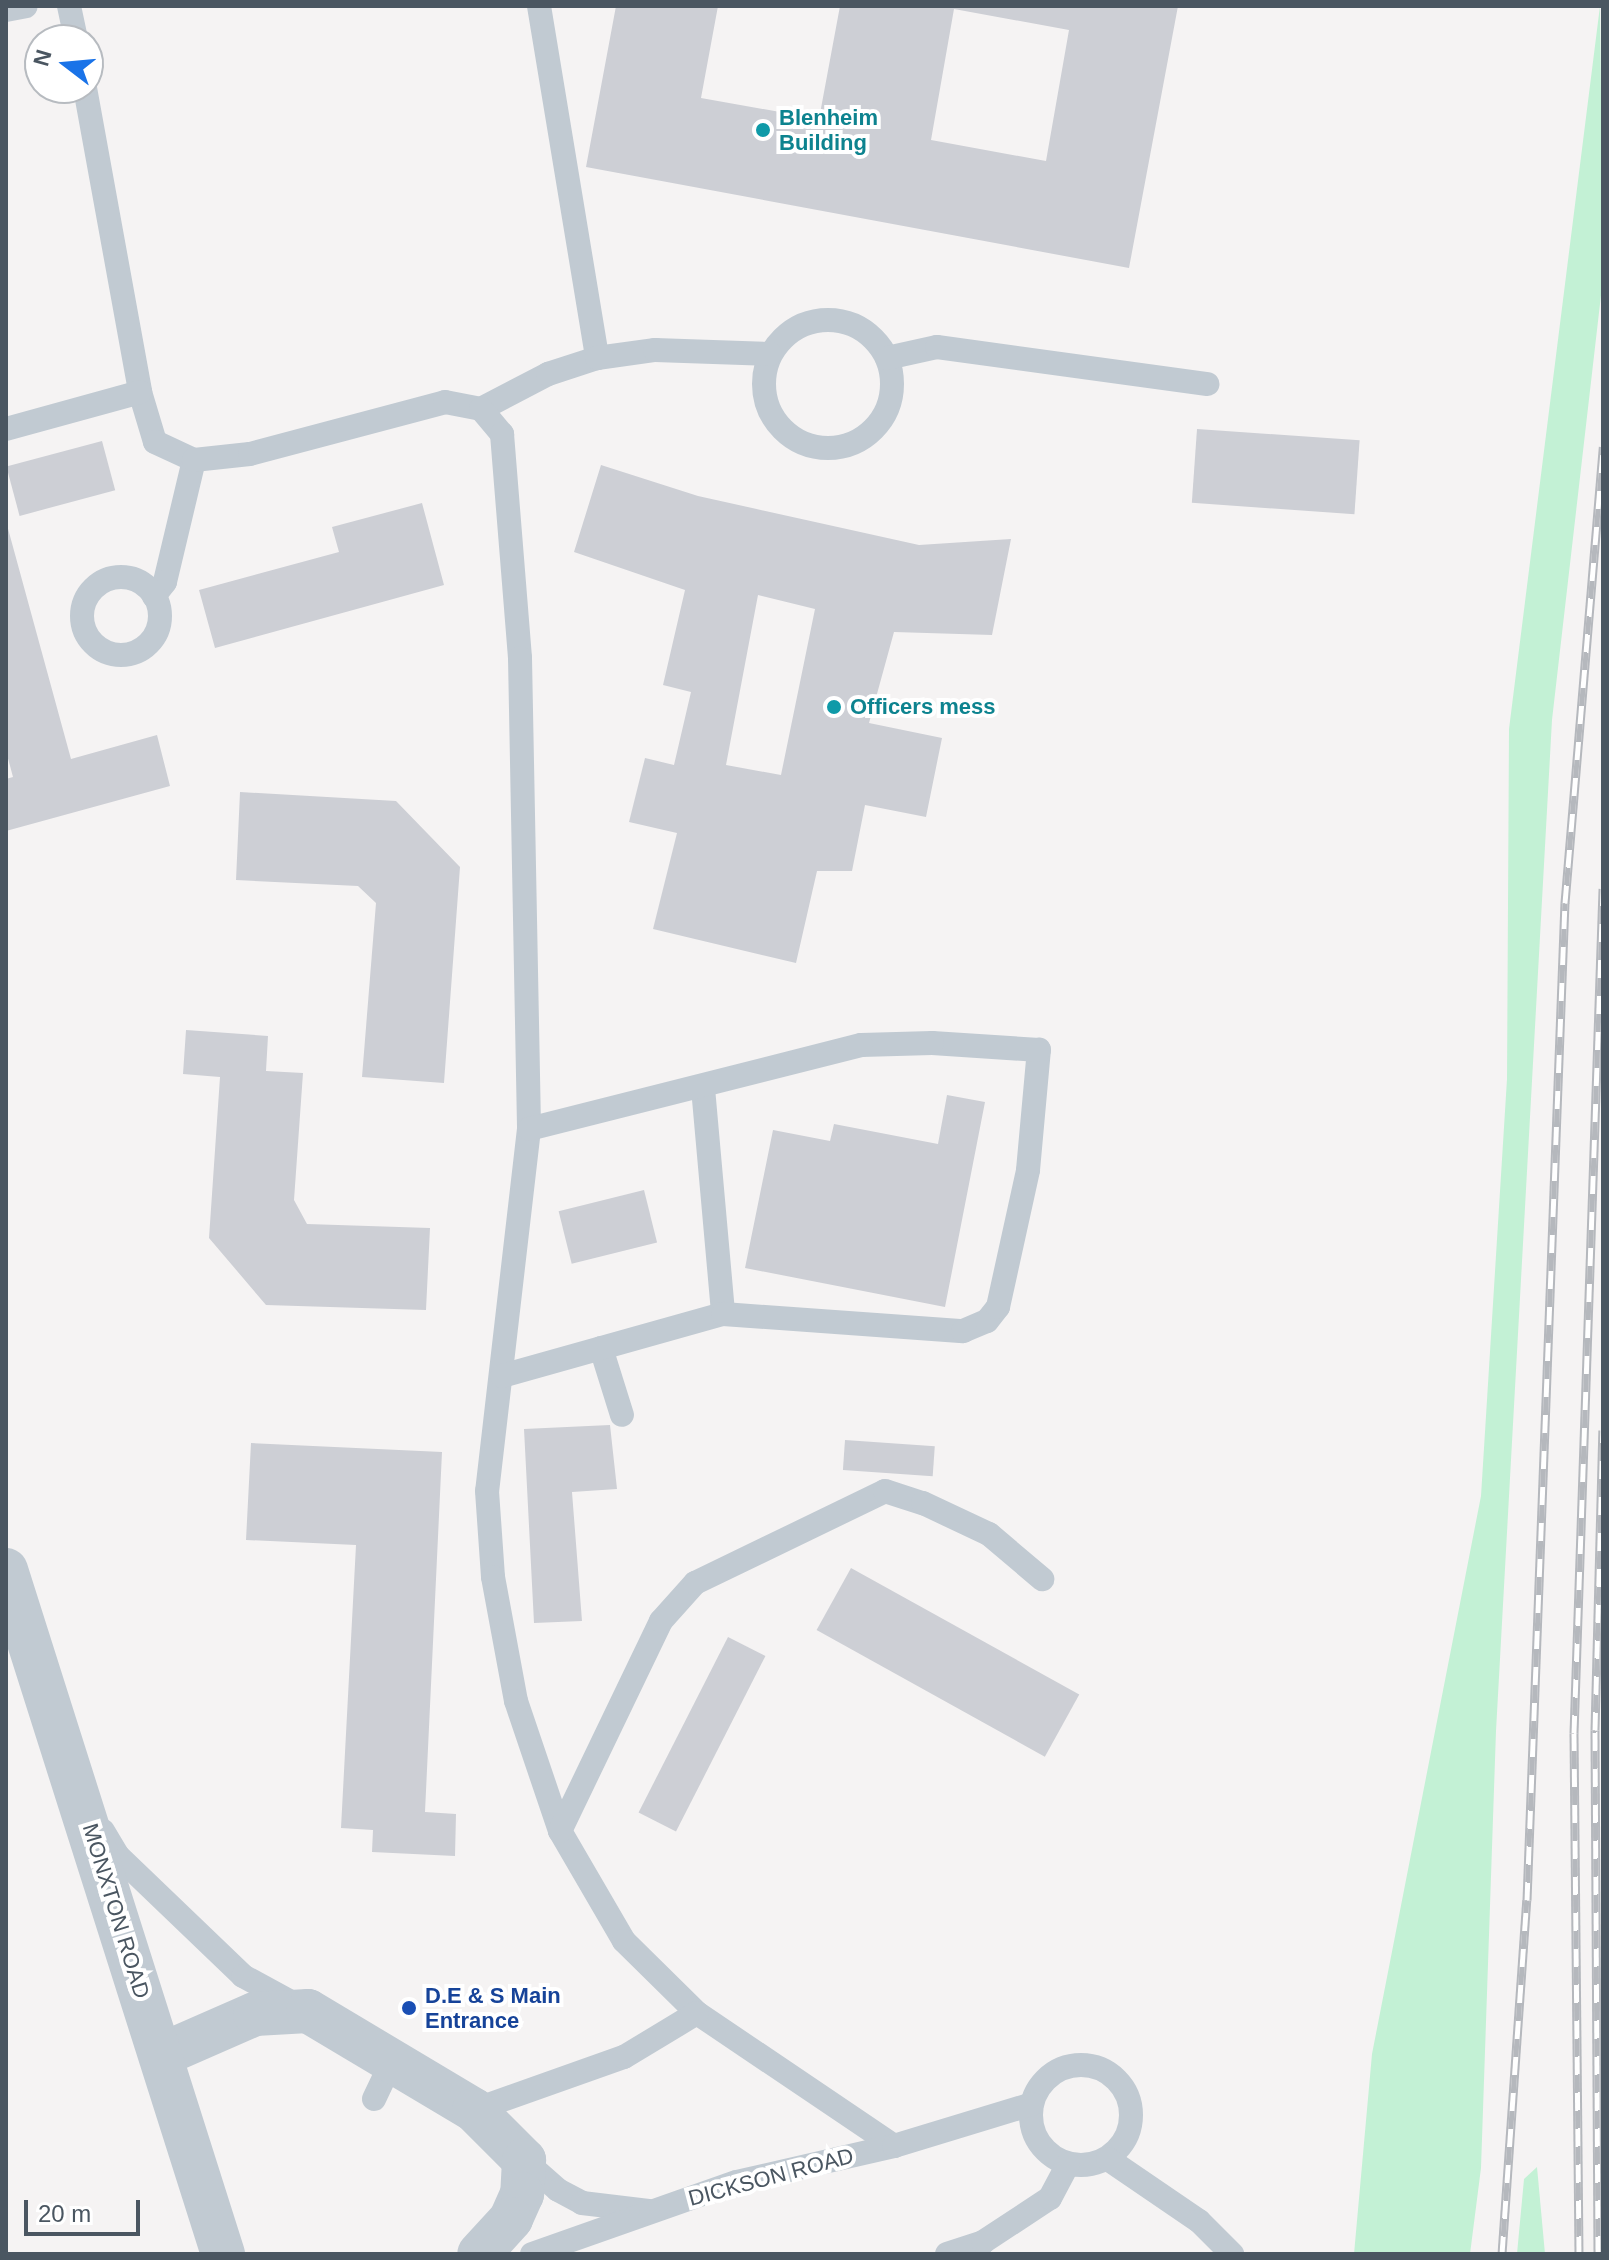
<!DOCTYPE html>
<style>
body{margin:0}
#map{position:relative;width:1609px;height:2260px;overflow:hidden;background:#f5f3f3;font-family:Arial,sans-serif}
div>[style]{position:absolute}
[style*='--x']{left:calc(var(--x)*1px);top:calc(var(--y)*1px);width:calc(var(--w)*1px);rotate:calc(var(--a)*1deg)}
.green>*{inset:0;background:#c3f1d5}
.building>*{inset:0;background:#cdcfd5;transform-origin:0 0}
.service>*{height:24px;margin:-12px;padding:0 12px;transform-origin:12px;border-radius:12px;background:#c1cad2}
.service>.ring{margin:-12px;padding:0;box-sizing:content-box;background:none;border:24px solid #c1cad2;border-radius:50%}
.minor>*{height:44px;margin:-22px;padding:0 22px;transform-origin:22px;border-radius:22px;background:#c1cad2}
.tertiary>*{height:44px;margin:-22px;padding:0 22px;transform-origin:22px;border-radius:22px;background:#c1cad2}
.rail>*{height:9px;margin-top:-4.5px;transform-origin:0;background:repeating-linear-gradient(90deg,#fff 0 18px,#b5b8bd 0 36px);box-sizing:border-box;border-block:2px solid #b5b8bd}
.dots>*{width:22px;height:22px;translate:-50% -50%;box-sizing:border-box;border:4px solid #fff;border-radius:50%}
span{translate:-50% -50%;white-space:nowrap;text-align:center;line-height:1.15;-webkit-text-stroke:8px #fff;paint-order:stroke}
.culture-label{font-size:22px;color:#0d838f;font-weight:700}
.left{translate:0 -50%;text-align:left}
.street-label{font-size:22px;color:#4a5661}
.transit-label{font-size:22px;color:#164399;font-weight:700}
.frame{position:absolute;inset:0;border:8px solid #4a5661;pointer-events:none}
.north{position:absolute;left:24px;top:24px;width:80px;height:80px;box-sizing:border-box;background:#fff;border:2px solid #b7bbc0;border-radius:50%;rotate:286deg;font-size:22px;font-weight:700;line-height:32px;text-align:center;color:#4a5661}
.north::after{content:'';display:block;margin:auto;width:28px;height:36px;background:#1a73e8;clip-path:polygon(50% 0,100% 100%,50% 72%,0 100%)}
.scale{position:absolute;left:24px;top:2200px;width:116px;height:36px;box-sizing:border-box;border:4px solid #4a5661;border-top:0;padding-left:10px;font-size:24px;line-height:28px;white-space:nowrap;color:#4a5661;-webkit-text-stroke:6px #fff;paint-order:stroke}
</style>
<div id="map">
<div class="green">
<i style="clip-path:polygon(1600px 6px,1603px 278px,1552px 720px,1496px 1731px,1481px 2168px,1470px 2254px,1354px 2254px,1372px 2054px,1481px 1496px,1507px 1079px,1509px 729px)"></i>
<i style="clip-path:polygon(1537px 2167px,1545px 2254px,1517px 2254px,1524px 2179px)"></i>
</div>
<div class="building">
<i style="clip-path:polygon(evenodd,616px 6px,718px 6px,701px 98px,819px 119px,840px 6px,1178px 6px,1129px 268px,586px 167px,616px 6px,954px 9px,1069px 30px,1046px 161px,931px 140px,954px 9px)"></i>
<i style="left:1197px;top:429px;width:163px;height:74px;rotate:4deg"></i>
<i style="left:102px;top:441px;width:51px;height:99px;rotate:75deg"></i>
<i style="clip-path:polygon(evenodd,601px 465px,698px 496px,919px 545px,1011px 539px,992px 635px,894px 632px,869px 723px,942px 738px,926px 817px,865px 805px,852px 871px,817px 871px,796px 963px,653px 929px,677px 833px,629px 822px,645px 758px,674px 765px,691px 692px,663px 685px,685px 590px,574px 552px,601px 465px,758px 595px,815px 609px,781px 775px,726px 765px,758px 595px)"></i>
<i style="clip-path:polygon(422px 503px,444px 585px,215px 648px,199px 590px,339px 552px,332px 527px)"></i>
<i style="clip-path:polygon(7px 525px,71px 759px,157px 735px,170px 786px,6px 831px,6px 779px,13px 777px,6px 751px)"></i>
<i style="clip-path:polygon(240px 792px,396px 801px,460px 867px,444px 1083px,362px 1077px,376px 903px,358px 886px,236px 880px)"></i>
<i style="clip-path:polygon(186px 1030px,268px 1036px,266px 1071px,303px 1073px,294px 1200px,307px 1224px,430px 1228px,426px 1310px,266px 1305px,209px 1238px,220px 1077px,183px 1074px)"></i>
<i style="clip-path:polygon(947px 1095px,985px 1102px,945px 1307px,745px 1268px,773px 1130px,830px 1141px,834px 1124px,938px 1144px)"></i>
<i style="left:644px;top:1190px;width:54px;height:88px;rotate:76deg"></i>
<i style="clip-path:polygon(610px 1425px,617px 1489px,572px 1492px,582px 1621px,534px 1623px,524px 1429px)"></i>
<i style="left:845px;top:1440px;width:90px;height:30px;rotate:4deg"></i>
<i style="clip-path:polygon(251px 1443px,442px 1452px,425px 1812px,456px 1814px,455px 1856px,372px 1852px,373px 1830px,341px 1828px,356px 1545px,246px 1540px)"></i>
<i style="left:851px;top:1568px;width:261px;height:71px;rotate:29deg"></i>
<i style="left:728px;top:1637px;width:42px;height:197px;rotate:27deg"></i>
</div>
<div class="service">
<i style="--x:69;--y:6;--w:35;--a:78"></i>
<i style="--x:539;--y:6;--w:357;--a:80.6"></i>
<i style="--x:6;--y:10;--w:20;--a:-11"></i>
<i style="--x:85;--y:88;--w:309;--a:79.7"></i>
<i style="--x:140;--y:392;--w:52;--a:73.3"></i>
<i style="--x:155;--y:442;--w:43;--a:24.8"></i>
<i style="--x:194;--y:460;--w:125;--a:103.4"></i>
<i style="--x:165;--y:582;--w:18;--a:128"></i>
<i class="ring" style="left:764px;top:320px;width:104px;height:104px"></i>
<i style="--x:887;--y:358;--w:51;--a:-12.4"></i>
<i style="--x:937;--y:347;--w:273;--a:7.8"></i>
<i style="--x:481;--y:409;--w:76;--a:-27.6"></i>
<i style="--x:548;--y:374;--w:52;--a:-18.1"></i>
<i style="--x:597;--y:358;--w:59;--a:-7.9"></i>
<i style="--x:655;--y:350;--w:115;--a:2"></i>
<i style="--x:6;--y:429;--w:139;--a:-15.4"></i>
<i style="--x:194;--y:460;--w:56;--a:-6.1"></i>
<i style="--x:250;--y:454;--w:202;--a:-14.9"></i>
<i style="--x:445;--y:402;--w:37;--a:11"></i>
<i style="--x:481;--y:409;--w:33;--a:50"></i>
<i style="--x:502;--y:434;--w:225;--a:85.4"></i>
<i style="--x:520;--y:658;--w:471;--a:88.9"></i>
<i style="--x:529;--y:1129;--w:364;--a:96.6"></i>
<i style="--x:487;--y:1491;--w:86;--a:86"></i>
<i style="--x:493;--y:1577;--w:126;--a:79.5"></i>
<i style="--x:516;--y:1701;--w:137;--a:71.3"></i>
<i style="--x:560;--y:1831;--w:127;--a:59.8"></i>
<i style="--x:624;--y:1941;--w:103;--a:44.6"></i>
<i style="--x:697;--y:2013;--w:238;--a:34"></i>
<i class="ring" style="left:82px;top:577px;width:54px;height:54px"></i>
<i style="--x:703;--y:1088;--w:227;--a:84.9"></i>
<i style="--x:601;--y:1348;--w:70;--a:72.6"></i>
<i style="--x:502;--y:1376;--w:230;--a:-15.7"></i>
<i style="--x:723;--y:1314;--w:241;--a:4.1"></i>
<i style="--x:963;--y:1331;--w:26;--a:-23"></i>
<i style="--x:987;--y:1321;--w:18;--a:-52"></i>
<i style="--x:998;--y:1307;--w:140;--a:-77.6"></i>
<i style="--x:1028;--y:1170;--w:121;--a:-84.8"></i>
<i style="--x:1039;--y:1050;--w:107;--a:-176.3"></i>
<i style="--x:932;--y:1043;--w:71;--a:178.4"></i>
<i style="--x:861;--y:1045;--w:342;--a:165.8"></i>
<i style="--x:103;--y:1831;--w:29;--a:59"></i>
<i style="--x:118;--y:1856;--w:173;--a:43.8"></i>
<i style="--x:243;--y:1976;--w:65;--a:28.5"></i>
<i style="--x:560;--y:1831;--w:233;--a:-64.3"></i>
<i style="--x:661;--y:1621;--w:51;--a:-48.2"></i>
<i style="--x:695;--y:1583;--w:211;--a:-25.8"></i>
<i style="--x:885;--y:1491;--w:40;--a:18"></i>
<i style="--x:923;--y:1503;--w:73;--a:25.2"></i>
<i style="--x:989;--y:1534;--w:70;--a:40.3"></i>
<i class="ring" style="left:1031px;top:2065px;width:76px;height:76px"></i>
<i style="--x:374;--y:2099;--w:42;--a:-64.7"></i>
<i style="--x:474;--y:2110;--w:159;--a:-19.5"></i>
<i style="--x:624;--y:2057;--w:85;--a:-31.1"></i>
<i style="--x:1108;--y:2159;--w:110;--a:34.3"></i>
<i style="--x:1199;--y:2221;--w:47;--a:45"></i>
<i style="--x:524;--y:2160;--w:45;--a:41.4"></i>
<i style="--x:558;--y:2190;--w:27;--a:28"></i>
<i style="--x:582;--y:2203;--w:67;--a:6.8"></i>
<i style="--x:532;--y:2254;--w:217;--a:-19.4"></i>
<i style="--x:737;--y:2182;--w:161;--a:-12.9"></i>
<i style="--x:894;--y:2146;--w:144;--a:-16.9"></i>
<i style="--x:947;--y:2254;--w:38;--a:-18"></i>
<i style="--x:983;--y:2242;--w:80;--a:-33.3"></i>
<i style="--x:1050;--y:2198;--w:38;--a:-62"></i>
</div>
<div class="minor">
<i style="--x:161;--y:2055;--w:103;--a:-23.6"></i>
<i style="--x:255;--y:2014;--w:53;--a:-3.2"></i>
<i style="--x:308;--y:2011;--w:193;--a:30.8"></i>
<i style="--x:474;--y:2110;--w:71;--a:45"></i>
<i style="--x:524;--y:2160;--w:34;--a:93"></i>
<i style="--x:522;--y:2194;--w:27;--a:114"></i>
<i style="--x:511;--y:2219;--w:47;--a:132.4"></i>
</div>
<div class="tertiary">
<i style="--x:6;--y:1570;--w:718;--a:72.4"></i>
</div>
<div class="rail">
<i style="--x:1502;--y:2254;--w:355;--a:-86"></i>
<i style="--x:1527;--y:1900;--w:998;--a:-87.82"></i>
<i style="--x:1565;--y:903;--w:458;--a:-85.2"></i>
<i style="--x:1579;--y:2254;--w:521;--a:-90.55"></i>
<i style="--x:1574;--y:1733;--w:845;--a:-88.03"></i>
<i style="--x:1598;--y:2254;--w:524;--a:-90.33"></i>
<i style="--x:1595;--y:1730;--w:300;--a:-88.5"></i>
</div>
<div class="dots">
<i style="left:763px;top:130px;background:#0f9aa8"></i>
<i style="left:834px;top:707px;background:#0f9aa8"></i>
<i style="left:409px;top:2008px;background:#1a4fb4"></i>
</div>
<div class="culture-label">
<span class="left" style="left:779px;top:130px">Blenheim<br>Building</span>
<span class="left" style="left:850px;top:707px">Officers mess</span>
</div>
<div class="street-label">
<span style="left:116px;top:1911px;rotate:73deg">MONXTON ROAD</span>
<span style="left:771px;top:2177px;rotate:-15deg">DICKSON ROAD</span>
</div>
<div class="transit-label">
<span class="left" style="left:425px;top:2008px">D.E &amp; S Main<br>Entrance</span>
</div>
<div class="frame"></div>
<div class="north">N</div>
<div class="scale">20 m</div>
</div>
